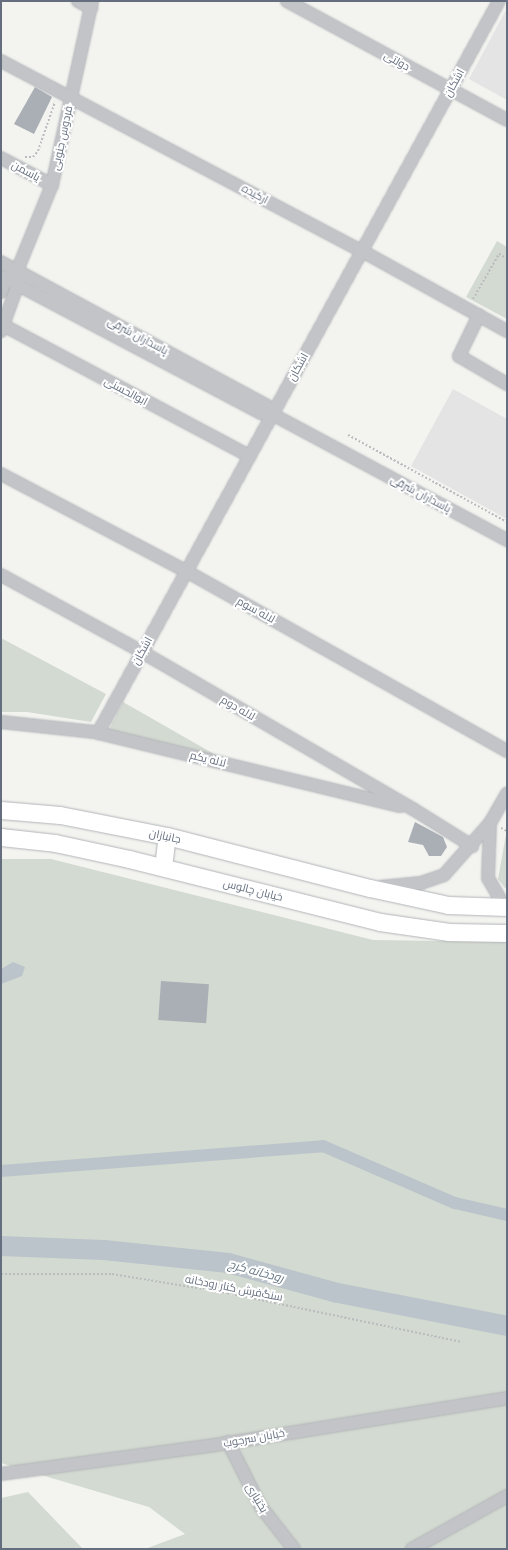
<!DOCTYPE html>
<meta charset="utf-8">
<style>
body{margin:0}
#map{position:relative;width:508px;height:1550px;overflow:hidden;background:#f3f4f0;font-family:Lato,Cairo,sans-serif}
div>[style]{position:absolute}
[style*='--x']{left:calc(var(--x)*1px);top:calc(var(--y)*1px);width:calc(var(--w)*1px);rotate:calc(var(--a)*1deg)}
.built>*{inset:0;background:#e3e4e3}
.green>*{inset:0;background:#d3dad1}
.water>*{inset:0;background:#bcc4cb}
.canal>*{height:12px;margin:-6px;padding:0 6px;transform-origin:6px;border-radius:6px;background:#bcc4cb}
.river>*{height:20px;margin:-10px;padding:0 10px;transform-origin:10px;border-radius:10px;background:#bcc4cb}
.building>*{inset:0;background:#aaafb5;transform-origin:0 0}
.path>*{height:2px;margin-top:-1px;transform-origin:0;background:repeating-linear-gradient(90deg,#bbbcbf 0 2px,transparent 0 4px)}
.roads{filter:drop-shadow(0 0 1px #b2b4b8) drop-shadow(0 0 1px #b2b4b8)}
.minor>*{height:12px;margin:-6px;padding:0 6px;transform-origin:6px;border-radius:6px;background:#c2c4c8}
.highway>*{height:17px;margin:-8.5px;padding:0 8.5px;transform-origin:8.5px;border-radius:8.5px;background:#fff}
span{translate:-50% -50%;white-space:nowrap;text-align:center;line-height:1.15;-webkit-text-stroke:4px #fff;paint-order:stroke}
.street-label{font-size:11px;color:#646e7f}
.water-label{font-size:12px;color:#647684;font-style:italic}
.frame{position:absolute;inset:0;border:2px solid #646e7f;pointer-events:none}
</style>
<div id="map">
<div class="built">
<i style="clip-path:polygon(507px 8px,507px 100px,469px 79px)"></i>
<i style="clip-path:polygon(453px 389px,507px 419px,507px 519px,411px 466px)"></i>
</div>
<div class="green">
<i style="clip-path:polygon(497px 241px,507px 247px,507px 319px,466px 297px)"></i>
<i style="clip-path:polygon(1px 638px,106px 694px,91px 722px,27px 712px,1px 712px)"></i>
<i style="clip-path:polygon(123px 702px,235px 766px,107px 733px)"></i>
<i style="clip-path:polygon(507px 829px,507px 888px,505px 888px,498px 879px)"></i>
<i style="clip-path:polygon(1px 859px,51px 859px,373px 940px,507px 942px,507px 1549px,145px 1549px,185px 1534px,149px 1507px,1px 1463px)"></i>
<i style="clip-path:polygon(28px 1492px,83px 1549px,1px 1549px,1px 1498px)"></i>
</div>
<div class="water">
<i style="clip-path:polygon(13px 962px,25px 967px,22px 976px,1px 984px,1px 969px)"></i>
</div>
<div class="canal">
<i style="--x:1;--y:1171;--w:323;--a:-4.4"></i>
<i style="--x:323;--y:1146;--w:144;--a:23.4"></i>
<i style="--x:455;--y:1203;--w:53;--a:13"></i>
</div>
<div class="river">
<i style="--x:1;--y:1246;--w:103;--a:2.2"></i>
<i style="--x:104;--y:1250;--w:125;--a:6"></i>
<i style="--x:228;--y:1263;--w:114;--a:15.3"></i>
<i style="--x:338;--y:1293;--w:172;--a:11"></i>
</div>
<div class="building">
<i style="clip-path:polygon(35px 87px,52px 97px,34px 134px,14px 124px)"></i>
<i style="clip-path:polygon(415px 822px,443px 837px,447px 847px,441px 856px,429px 856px,423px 845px,408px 842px)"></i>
<i style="left:161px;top:981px;width:48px;height:39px;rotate:4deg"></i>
</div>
<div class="path">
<i style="--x:25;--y:157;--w:8;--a:0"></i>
<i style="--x:33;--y:157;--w:8;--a:-50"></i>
<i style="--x:38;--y:151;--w:52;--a:-70.9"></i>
<i style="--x:473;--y:299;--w:52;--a:-60"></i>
<i style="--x:499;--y:254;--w:9;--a:27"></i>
<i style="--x:348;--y:435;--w:181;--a:28.7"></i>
<i style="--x:501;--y:828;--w:7;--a:27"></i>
<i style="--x:1;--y:1274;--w:111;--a:0"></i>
<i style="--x:112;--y:1274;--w:117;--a:9.4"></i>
<i style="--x:227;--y:1293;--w:240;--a:11.8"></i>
</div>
<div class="roads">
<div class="minor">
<i style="--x:78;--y:1;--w:15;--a:28"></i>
<i style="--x:287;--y:1;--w:250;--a:28.4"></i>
<i style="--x:1;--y:61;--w:408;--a:27.8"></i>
<i style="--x:362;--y:251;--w:166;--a:28.9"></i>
<i style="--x:1;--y:158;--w:58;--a:27.9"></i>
<i style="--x:1;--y:262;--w:302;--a:28.4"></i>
<i style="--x:267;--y:406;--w:9;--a:58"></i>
<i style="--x:1;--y:276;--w:294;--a:27.8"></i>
<i style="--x:261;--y:413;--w:11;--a:5"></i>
<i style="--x:272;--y:414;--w:267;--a:28.2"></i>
<i style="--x:1;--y:292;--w:14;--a:-69"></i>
<i style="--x:6;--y:279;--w:7;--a:-34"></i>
<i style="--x:479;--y:315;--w:46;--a:116"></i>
<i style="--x:459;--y:356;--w:56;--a:30.3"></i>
<i style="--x:1;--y:324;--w:281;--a:28"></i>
<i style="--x:1;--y:331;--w:50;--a:-70.1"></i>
<i style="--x:18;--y:284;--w:13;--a:-94"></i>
<i style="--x:17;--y:271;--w:93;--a:-67.9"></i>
<i style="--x:52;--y:185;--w:188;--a:-77.7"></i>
<i style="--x:1;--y:474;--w:209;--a:27.7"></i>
<i style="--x:186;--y:571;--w:368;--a:29.3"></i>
<i style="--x:1;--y:575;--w:161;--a:28.6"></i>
<i style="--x:142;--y:652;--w:313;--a:30.1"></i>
<i style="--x:413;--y:809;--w:70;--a:32.1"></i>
<i style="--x:1;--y:722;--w:94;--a:6.1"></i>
<i style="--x:94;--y:732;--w:315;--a:13.6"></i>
<i style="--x:98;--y:733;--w:835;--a:-61.29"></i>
<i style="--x:490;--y:823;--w:55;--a:92.1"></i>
<i style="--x:488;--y:878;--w:34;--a:60"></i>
<i style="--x:380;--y:887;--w:41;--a:-5.6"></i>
<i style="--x:421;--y:883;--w:24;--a:-19"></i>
<i style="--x:444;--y:875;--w:69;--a:-48.5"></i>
<i style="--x:490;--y:823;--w:34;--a:-60"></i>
<i style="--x:228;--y:1442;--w:73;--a:63.1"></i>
<i style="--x:261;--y:1507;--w:53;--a:51.8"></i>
<i style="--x:1;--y:1474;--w:216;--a:-7.7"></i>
<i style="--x:215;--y:1445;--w:296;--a:-9.1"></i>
<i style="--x:412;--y:1549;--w:109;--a:-29.2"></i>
</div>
<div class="highway">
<i style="--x:1;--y:810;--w:59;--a:4.8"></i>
<i style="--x:60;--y:815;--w:109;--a:11.1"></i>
<i style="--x:167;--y:836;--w:210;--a:14.4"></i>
<i style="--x:370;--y:888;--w:80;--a:12.3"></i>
<i style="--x:448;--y:905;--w:59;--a:1.9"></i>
<i style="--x:1;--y:837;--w:54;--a:6.3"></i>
<i style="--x:55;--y:843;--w:76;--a:12.2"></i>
<i style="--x:129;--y:859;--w:259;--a:14.1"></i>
<i style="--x:380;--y:922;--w:70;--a:8.2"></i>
<i style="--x:449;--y:932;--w:58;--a:1"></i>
<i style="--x:163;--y:867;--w:31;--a:-83"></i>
</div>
</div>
<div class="street-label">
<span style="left:397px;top:61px;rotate:29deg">دولتی</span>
<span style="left:454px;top:83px;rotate:-61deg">اشکان</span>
<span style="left:62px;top:138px;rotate:-78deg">فردوس جنوبی</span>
<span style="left:26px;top:171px;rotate:28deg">یاسمن</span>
<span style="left:255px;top:194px;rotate:28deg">ارکیده</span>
<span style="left:138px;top:336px;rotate:28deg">پاسداران شرقی</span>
<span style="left:298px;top:367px;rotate:-61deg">اشکان</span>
<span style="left:126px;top:391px;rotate:28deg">ابوالحسنی</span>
<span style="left:421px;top:494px;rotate:28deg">پاسداران شرقی</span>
<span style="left:256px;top:610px;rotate:29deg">لاله سوم</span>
<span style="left:142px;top:651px;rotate:-61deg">اشکان</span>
<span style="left:238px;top:708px;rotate:30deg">لاله دوم</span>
<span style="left:208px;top:759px;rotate:14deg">لاله یکم</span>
<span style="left:165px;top:836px;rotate:12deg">جانبازان</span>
<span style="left:253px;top:890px;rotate:14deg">خیابان چالوس</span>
<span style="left:234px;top:1288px;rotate:11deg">سنگ‌فرش کنار رودخانه</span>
<span style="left:254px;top:1438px;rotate:-10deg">خیابان سرجوب</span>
<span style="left:257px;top:1498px;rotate:59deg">بختیاری</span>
</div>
<div class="water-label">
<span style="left:256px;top:1271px;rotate:15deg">رودخانه کرج</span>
</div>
<div class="frame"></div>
</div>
